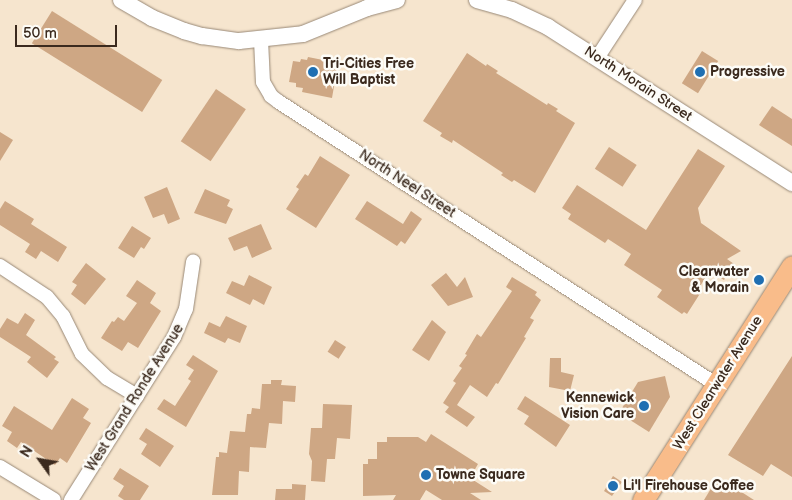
<!DOCTYPE html>
<style>
body{margin:0}
#map{position:relative;width:792px;height:500px;overflow:hidden;background:#f6e5ce;font-family:"Balsamiq Sans",sans-serif}
div>[style]{position:absolute}
[style*='--x']{left:calc(var(--x)*1px);top:calc(var(--y)*1px);width:calc(var(--w)*1px);rotate:calc(var(--a)*1deg)}
.building>*{inset:0;background:#cea784;transform-origin:0 0}
.roads{filter:drop-shadow(0 0 1px #988876) drop-shadow(0 0 1px #988876)}
.minor>*{height:14px;margin:-7px;padding:0 7px;transform-origin:7px;border-radius:7px;background:#fff}
.tertiary>*{height:16px;margin:-8px;padding:0 8px;transform-origin:8px;border-radius:8px;background:#fff}
.primary>*{height:21px;margin:-10.5px;padding:0 10.5px;transform-origin:10.5px;border-radius:10.5px;background:#f9bc8a}
.dots>*{width:14px;height:14px;translate:-50% -50%;box-sizing:border-box;border:2px solid #fdfcf7;border-radius:50%}
span{translate:-50% -50%;white-space:nowrap;text-align:center;line-height:1.15;-webkit-text-stroke:5px #fdfcf7;paint-order:stroke}
.poi-label{font-size:14px;color:#3b2a1e;font-weight:700}
.left{translate:0 -50%;text-align:left}
.right{translate:-100% -50%;text-align:right}
.street-label{font-size:14px;color:#3b2a1e}
.north{position:absolute;left:15px;top:435px;width:50px;height:50px;-webkit-text-stroke:4px #fdfcf7;paint-order:stroke;rotate:302deg;font-size:14px;font-weight:700;line-height:20px;text-align:center;color:#3b2a1e}
.north::after{content:'';display:block;margin:auto;width:18px;height:22px;background:#3b2a1e;clip-path:polygon(50% 0,100% 100%,50% 72%,0 100%)}
.scale{position:absolute;left:15px;top:25px;width:102px;height:22px;box-sizing:border-box;border:2px solid #3b2a1e;border-top:0;padding-left:6px;font-size:15px;line-height:18px;white-space:nowrap;color:#3b2a1e;-webkit-text-stroke:4px #fdfcf7;paint-order:stroke}
</style>
<div id="map">
<div class="building">
<i style="left:52px;top:11px;width:130px;height:38px;rotate:32deg"></i>
<i style="left:702px;top:51px;width:19px;height:38px;rotate:32deg"></i>
<i style="clip-path:polygon(467px 53px,486px 66px,487px 64px,498px 71px,496px 73px,547px 105px,548px 103px,558px 109px,556px 111px,575px 123px,535px 193px,514px 180px,512px 182px,501px 175px,503px 173px,453px 140px,452px 143px,440px 136px,442px 133px,423px 121px)"></i>
<i style="clip-path:polygon(308px 57px,338px 63px,332px 98px,302px 92px,303px 88px,296px 87px,296px 83px,289px 82px,293px 61px,300px 62px,301px 59px,307px 60px)"></i>
<i style="left:216px;top:89px;width:36px;height:63px;rotate:34deg"></i>
<i style="clip-path:polygon(772px 106px,792px 119px,792px 146px,759px 125px)"></i>
<i style="clip-path:polygon(0 132px,13px 140px,0 161px)"></i>
<i style="left:609px;top:147px;width:33px;height:26px;rotate:33deg"></i>
<i style="clip-path:polygon(698px 149px,725px 166px,698px 208px,701px 223px,741px 251px,727px 259px,734px 264px,724px 280px,709px 271px,698px 290px,701px 292px,687px 314px,684px 312px,682px 314px,657px 297px,662px 290px,624px 265px,631px 254px,608px 239px,605px 243px,568px 219px,571px 214px,562px 208px,577px 185px,646px 230px)"></i>
<i style="clip-path:polygon(320px 156px,350px 175px,316px 228px,286px 209px,299px 189px,296px 187px,305px 174px,308px 176px)"></i>
<i style="clip-path:polygon(167px 187px,180px 219px,168px 224px,164px 214px,153px 218px,144px 197px)"></i>
<i style="clip-path:polygon(205px 189px,230px 200px,227px 206px,233px 209px,226px 224px,194px 213px)"></i>
<i style="clip-path:polygon(5px 201px,34px 219px,31px 224px,67px 247px,58px 262px,41px 251px,36px 259px,25px 252px,30px 244px,0 225px,0 209px)"></i>
<i style="clip-path:polygon(367px 201px,403px 224px,411px 211px,422px 219px,405px 244px,401px 241px,397px 246px,355px 219px)"></i>
<i style="clip-path:polygon(261px 224px,272px 249px,252px 258px,247px 246px,234px 251px,228px 238px)"></i>
<i style="clip-path:polygon(132px 226px,151px 238px,144px 249px,141px 247px,134px 258px,118px 248px)"></i>
<i style="clip-path:polygon(86px 263px,106px 279px,85px 305px,71px 294px,77px 285px,72px 282px)"></i>
<i style="clip-path:polygon(446px 273px,457px 287px,465px 277px,473px 297px,448px 306px,431px 285px)"></i>
<i style="clip-path:polygon(249px 275px,272px 287px,264px 305px,253px 299px,250px 305px,226px 293px,232px 281px,244px 286px)"></i>
<i style="clip-path:polygon(512px 277px,537px 292px,535px 295px,541px 300px,530px 318px,534px 320px,524px 337px,526px 338px,498px 384px,496px 383px,487px 397px,470px 385px,457px 405px,475px 417px,467px 427px,445px 412px,449px 407px,443px 403px,456px 383px,453px 381px,462px 368px,459px 366px,467px 355px,465px 354px,477px 334px,481px 337px,512px 291px,506px 287px)"></i>
<i style="clip-path:polygon(137px 280px,156px 293px,150px 303px,161px 311px,138px 348px,128px 342px,122px 351px,101px 338px,112px 321px,114px 322px,118px 317px,124px 321px,137px 303px,126px 296px)"></i>
<i style="clip-path:polygon(25px 313px,35px 320px,26px 335px,56px 357px,54px 359px,59px 362px,47px 378px,27px 362px,31px 357px,0 337px,0 329px,7px 318px,18px 324px)"></i>
<i style="clip-path:polygon(226px 316px,247px 326px,240px 343px,228px 338px,225px 343px,204px 333px,209px 322px,220px 327px)"></i>
<i style="clip-path:polygon(432px 320px,446px 332px,429px 361px,412px 350px)"></i>
<i style="left:335px;top:340px;width:13px;height:14px;rotate:32deg"></i>
<i style="clip-path:polygon(193px 355px,218px 371px,186px 427px,157px 409px,164px 399px,175px 406px,191px 381px,188px 379px,194px 370px,186px 365px)"></i>
<i style="clip-path:polygon(792px 356px,792px 477px,771px 464px,763px 476px,728px 455px)"></i>
<i style="clip-path:polygon(550px 358px,561px 358px,561px 372px,574px 375px,570px 391px,549px 387px)"></i>
<i style="clip-path:polygon(665px 376px,670px 397px,649px 432px,619px 413px,638px 382px)"></i>
<i style="clip-path:polygon(271px 380px,282px 380px,281px 385px,296px 386px,295px 402px,283px 401px,282px 424px,269px 423px,266px 448px,250px 447px,249px 472px,239px 471px,238px 495px,212px 495px,216px 457px,219px 457px,219px 452px,227px 453px,230px 431px,245px 432px,247px 414px,251px 414px,252px 408px,260px 409px,262px 384px,271px 384px)"></i>
<i style="clip-path:polygon(525px 396px,570px 425px,556px 447px,524px 424px,529px 416px,517px 409px)"></i>
<i style="clip-path:polygon(72px 398px,89px 409px,83px 418px,91px 423px,67px 463px,60px 458px,55px 465px,21px 442px,17px 448px,7px 441px,12px 432px,2px 426px,14px 406px,52px 430px)"></i>
<i style="clip-path:polygon(323px 404px,352px 405px,350px 439px,337px 438px,335px 459px,327px 459px,325px 482px,311px 481px,312px 461px,309px 454px,311px 428px,322px 428px)"></i>
<i style="clip-path:polygon(146px 428px,174px 446px,160px 467px,141px 454px,147px 444px,139px 439px)"></i>
<i style="clip-path:polygon(431px 434px,478px 464px,470px 478px,492px 492px,470px 493px,481px 500px,442px 500px,426px 490px,420px 500px,393px 500px,396px 495px,363px 496px,363px 464px,368px 464px,368px 459px,377px 459px,377px 442px,387px 442px,387px 437px,418px 437px,426px 442px)"></i>
<i style="clip-path:polygon(120px 468px,149px 486px,140px 500px,124px 500px,118px 496px,124px 486px,113px 479px)"></i>
<i style="clip-path:polygon(613px 476px,622px 482px,612px 496px,604px 491px)"></i>
<i style="clip-path:polygon(718px 477px,754px 500px,704px 500px)"></i>
<i style="clip-path:polygon(292px 484px,306px 485px,305px 500px,275px 500px,276px 489px,292px 489px)"></i>
</div>
<div class="roads">
<div class="minor">
<i style="--x:261;--y:40;--w:42;--a:87.3"></i>
<i style="--x:263;--y:82;--w:16;--a:60"></i>
<i style="--x:271;--y:96;--w:10;--a:37"></i>
<i style="--x:279;--y:102;--w:521;--a:32.87"></i>
<i style="--x:597;--y:58;--w:69;--a:-56.8"></i>
<i style="--x:0;--y:266;--w:56;--a:33.4"></i>
<i style="--x:47;--y:297;--w:25;--a:50"></i>
<i style="--x:63;--y:316;--w:42;--a:63.4"></i>
<i style="--x:82;--y:354;--w:35;--a:44"></i>
<i style="--x:107;--y:378;--w:35;--a:31"></i>
<i style="--x:0;--y:467;--w:63;--a:31.4"></i>
<i style="--x:71;--y:500;--w:193;--a:-57.7"></i>
<i style="--x:174;--y:337;--w:30;--a:-67"></i>
<i style="--x:186;--y:309;--w:48;--a:-81.5"></i>
</div>
<div class="tertiary">
<i style="--x:121;--y:0;--w:36;--a:30"></i>
<i style="--x:152;--y:18;--w:35;--a:22"></i>
<i style="--x:184;--y:31;--w:19;--a:16"></i>
<i style="--x:202;--y:36;--w:37;--a:8"></i>
<i style="--x:239;--y:41;--w:64;--a:-6.2"></i>
<i style="--x:303;--y:34;--w:69;--a:-22.1"></i>
<i style="--x:367;--y:8;--w:31;--a:-15"></i>
<i style="--x:477;--y:0;--w:36;--a:16"></i>
<i style="--x:512;--y:10;--w:40;--a:25"></i>
<i style="--x:548;--y:27;--w:290;--a:32.6"></i>
</div>
<div class="primary">
<i style="--x:643;--y:500;--w:277;--a:-57.5"></i>
</div>
</div>
<div class="dots">
<i style="left:313px;top:72px;background:#1f6fb2"></i>
<i style="left:700px;top:72px;background:#1f6fb2"></i>
<i style="left:759px;top:280px;background:#1f6fb2"></i>
<i style="left:644px;top:406px;background:#1f6fb2"></i>
<i style="left:426px;top:475px;background:#1f6fb2"></i>
<i style="left:613px;top:486px;background:#1f6fb2"></i>
</div>
<div class="poi-label">
<span class="left" style="left:323px;top:72px">Tri-Cities Free<br>Will Baptist</span>
<span class="left" style="left:710px;top:72px">Progressive</span>
<span class="right" style="left:749px;top:280px">Clearwater<br>&amp; Morain</span>
<span class="right" style="left:634px;top:406px">Kennewick<br>Vision Care</span>
<span class="left" style="left:436px;top:475px">Towne Square</span>
<span class="left" style="left:623px;top:486px">Li'l Firehouse Coffee</span>
</div>
<div class="street-label">
<span style="left:638px;top:84px;rotate:33deg">North Morain Street</span>
<span style="left:407px;top:184px;rotate:33deg">North Neel Street</span>
<span style="left:718px;top:383px;rotate:-58deg">West Clearwater Avenue</span>
<span style="left:135px;top:398px;rotate:-58deg">West Grand Ronde Avenue</span>
</div>
<div class="north">N</div>
<div class="scale">50 m</div>
</div>
